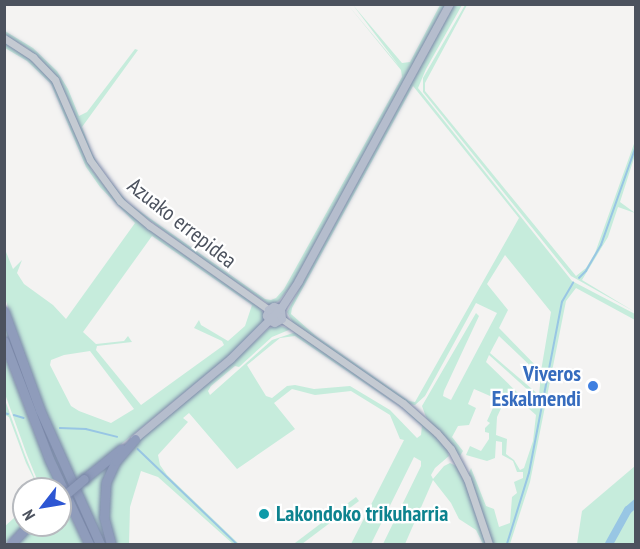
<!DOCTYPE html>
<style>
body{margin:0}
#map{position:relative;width:640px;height:549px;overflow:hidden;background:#f4f3f2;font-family:"PT Sans Narrow",sans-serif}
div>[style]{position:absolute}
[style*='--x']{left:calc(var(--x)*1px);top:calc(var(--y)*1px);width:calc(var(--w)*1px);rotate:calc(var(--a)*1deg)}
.green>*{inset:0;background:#c6ecdc;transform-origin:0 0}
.stream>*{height:1.5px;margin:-0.75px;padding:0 0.75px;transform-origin:0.75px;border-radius:0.75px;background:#98c6e4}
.river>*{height:8px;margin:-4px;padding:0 4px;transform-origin:4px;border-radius:4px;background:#98c6e4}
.roads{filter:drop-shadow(0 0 2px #7a87a7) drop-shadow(0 0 2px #7a87a7)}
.minor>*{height:7px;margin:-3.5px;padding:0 3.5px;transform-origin:3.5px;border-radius:3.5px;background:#c4cad2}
.major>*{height:8px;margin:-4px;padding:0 4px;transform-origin:4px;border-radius:4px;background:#b5bdcd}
.highway>*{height:9px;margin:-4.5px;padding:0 4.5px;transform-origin:4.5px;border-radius:4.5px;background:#8f9cbb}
.bridges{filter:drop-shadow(0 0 2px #7a87a7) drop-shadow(0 0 2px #7a87a7)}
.highway-bridge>*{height:9px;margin:-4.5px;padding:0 4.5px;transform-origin:4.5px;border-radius:4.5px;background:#8f9cbb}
.dots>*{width:16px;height:16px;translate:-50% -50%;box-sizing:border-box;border:3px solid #fff;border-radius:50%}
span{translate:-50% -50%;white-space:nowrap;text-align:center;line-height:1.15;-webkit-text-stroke:4.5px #fff;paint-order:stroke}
.street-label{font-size:22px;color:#4c525e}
.shop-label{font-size:22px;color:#366cbe;font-weight:700}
.right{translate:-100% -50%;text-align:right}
.culture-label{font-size:22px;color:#0d838f;font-weight:700}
.left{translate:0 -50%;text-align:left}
.frame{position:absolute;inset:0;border:6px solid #4c525e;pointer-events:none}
.north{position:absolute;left:12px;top:477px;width:60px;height:60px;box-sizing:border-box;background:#fff;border:2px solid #b7babf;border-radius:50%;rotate:239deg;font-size:16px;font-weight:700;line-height:24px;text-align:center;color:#4c525e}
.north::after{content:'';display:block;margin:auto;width:21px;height:27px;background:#2d56d3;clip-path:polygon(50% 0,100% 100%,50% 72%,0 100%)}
</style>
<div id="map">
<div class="green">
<i style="clip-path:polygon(348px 5px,399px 66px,353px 5px,402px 63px,410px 62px,440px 5px,446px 5px,293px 283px,279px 301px,270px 305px,209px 264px,125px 202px,93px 160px,67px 97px,52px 72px,27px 48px,5px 35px,5px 31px,33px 48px,57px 71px,68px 89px,79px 116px,87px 112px,135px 49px,138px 50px,82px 127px,92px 153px,101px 170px,128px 203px,265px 299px,271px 300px,276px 298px,284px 289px,402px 77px,401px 70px)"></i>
<i style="clip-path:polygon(evenodd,454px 5px,462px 5px,426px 69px,418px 88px,572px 281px,635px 314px,635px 320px,576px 288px,566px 301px,530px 482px,510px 544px,493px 544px,469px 473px,471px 468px,486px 506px,494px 509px,499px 527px,510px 523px,512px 497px,517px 493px,514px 482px,523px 478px,523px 472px,517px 472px,513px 461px,502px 455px,502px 442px,496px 441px,495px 458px,487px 461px,466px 455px,470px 446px,481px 451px,489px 439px,489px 433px,485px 432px,485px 428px,490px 423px,487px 421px,497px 399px,474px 389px,468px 404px,476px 408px,469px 425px,458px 426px,452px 437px,463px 451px,460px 456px,426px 417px,422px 406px,476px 313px,479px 316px,444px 391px,443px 396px,451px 400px,497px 313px,476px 303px,425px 396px,415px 405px,409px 404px,293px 323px,287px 312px,454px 5px,413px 86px,519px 218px,415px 402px,409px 401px,316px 336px,291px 314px,292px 308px,413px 86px,454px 5px,505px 255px,551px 312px,541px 371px,499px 328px,508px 310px,487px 284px,505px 255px,454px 5px,499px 336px,541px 376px,539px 395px,490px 353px,499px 336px,454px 5px,489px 355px,538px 399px,539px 406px,537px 407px,522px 397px,486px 362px,489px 355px,454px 5px,509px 391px,536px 415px,533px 441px,524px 468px,520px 470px,514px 460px,506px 454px,507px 439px,496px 435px,497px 417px,509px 391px)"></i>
<i style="clip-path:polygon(465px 5px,467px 5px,425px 83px,425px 91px,576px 276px,586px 268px,595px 253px,635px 141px,635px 155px,620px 202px,635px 213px,618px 207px,608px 237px,582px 280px,635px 312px,571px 276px,423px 92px,423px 78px)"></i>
<i style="clip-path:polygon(evenodd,5px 42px,36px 63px,55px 85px,91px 169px,118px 203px,152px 232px,260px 308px,263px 313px,264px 320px,260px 328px,237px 349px,85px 474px,117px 455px,104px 481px,109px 544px,105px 544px,65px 461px,23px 355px,5px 298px,4px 247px,13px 269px,22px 260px,17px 273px,24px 284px,53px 305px,66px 319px,135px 223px,100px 187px,86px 167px,51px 84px,27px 61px,5px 48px,5px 42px,152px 236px,252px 305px,245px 326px,228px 341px,201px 325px,199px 320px,194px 328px,222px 341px,224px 345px,141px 405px,96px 350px,97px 346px,132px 342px,128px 336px,124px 341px,96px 344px,83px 332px,152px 236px,5px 42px,90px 351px,134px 409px,111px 423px,79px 411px,71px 406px,50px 365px,51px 360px,64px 355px,90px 351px)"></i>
<i style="clip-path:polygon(4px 322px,38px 415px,96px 544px,92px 544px,54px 461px,8px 344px)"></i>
<i style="clip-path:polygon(evenodd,277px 325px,291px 329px,272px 337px,239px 367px,235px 366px,211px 386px,208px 391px,210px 395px,272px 340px,296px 332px,426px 425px,447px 449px,449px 456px,435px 468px,431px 475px,433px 479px,444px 466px,450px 463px,456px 466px,466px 485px,486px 544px,483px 544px,476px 530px,459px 519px,451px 503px,433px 480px,405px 544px,383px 544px,421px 466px,421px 461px,414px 457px,371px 544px,351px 544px,404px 440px,400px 439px,390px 415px,351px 391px,315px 395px,292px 389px,274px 403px,295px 429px,237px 469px,189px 413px,183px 418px,188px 422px,158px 455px,160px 465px,167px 475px,239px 544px,233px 544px,158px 477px,141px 471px,130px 507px,129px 544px,114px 544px,107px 510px,109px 483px,130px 448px,231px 364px,268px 329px,277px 325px,295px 336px,403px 409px,422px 426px,421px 435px,417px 438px,390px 410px,350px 386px,314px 389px,295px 385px,287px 386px,272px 398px,266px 396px,247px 365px,280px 338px,295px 336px)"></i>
<i style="clip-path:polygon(4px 354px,37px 440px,58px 489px,41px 489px,27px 455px,5px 394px)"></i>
<i style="clip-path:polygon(5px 400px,25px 455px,39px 489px,26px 463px,9px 417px,5px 415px)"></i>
<i style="clip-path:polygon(635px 466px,635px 544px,577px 544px,582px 511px)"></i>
<i style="clip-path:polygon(60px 494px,84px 544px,13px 544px,31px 525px,60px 525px)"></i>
<i style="left:356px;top:497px;width:5px;height:88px;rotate:53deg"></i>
<i style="clip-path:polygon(24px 509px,24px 525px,5px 544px,4px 527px)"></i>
</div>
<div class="stream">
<i style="--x:579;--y:278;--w:10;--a:-45"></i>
<i style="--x:586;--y:271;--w:30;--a:-60"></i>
<i style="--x:601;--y:245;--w:105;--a:-70.5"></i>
<i style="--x:4;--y:413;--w:4;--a:14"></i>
<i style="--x:14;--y:415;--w:10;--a:17"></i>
<i style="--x:60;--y:428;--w:26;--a:2"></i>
<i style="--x:86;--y:429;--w:32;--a:14"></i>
<i style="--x:138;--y:449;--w:137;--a:43.8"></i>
<i style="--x:507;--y:544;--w:74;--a:-72.8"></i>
<i style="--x:529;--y:473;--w:174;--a:-79.1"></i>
<i style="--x:562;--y:302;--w:22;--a:-60"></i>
</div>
<div class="river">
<i style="--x:609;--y:544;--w:39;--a:-61"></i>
<i style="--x:628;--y:510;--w:11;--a:-41"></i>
</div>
<div class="roads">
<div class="minor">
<i style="--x:4;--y:38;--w:35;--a:33"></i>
<i style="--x:33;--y:57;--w:32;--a:46"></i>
<i style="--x:55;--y:80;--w:87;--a:66.4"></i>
<i style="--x:90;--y:160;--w:51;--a:53.8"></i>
<i style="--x:120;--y:201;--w:39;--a:40"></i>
<i style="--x:150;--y:226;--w:146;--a:35.2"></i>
<i style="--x:282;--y:319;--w:147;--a:34.8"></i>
<i style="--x:403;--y:403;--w:45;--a:41.4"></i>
<i style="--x:437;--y:433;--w:21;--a:49"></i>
<i style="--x:451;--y:449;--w:34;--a:62"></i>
<i style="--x:467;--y:479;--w:69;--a:71.3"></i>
</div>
<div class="major">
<i style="--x:270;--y:321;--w:6;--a:-121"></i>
<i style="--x:267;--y:316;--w:6;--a:-72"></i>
<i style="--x:269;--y:310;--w:6;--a:-31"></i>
<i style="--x:274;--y:307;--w:7;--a:16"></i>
<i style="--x:270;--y:321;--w:5;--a:22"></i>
<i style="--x:275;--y:323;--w:8;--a:-30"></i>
<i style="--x:282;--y:319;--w:10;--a:-96"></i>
<i style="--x:135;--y:439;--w:125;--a:-39.8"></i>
<i style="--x:231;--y:359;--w:71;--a:-45"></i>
<i style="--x:281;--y:309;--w:33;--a:-57"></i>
<i style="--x:299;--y:281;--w:315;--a:-61.4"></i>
</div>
<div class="highway">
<i style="--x:4;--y:311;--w:105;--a:70"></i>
<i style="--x:40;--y:410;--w:147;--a:65.9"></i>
<i style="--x:4;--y:341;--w:126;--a:69.1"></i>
<i style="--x:49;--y:459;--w:94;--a:64.8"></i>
<i style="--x:84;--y:479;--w:48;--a:-39"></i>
<i style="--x:11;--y:544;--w:26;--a:-47"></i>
<i style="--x:111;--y:544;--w:28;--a:-105"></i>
<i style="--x:104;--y:517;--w:35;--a:-87"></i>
<i style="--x:106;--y:482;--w:23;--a:-65"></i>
<i style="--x:116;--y:461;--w:29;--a:-49"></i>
</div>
</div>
<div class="bridges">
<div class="highway-bridge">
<i style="--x:60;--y:499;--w:31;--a:-40"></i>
</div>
</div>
<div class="dots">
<i style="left:593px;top:386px;background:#3f7fe0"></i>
<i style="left:264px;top:514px;background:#0f9aa8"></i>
</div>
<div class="street-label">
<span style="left:182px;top:223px;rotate:38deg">Azuako errepidea</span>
</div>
<div class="shop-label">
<span class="right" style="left:581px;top:386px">Viveros<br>Eskalmendi</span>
</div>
<div class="culture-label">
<span class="left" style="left:276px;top:514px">Lakondoko trikuharria</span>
</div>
<div class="frame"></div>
<div class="north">N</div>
</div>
